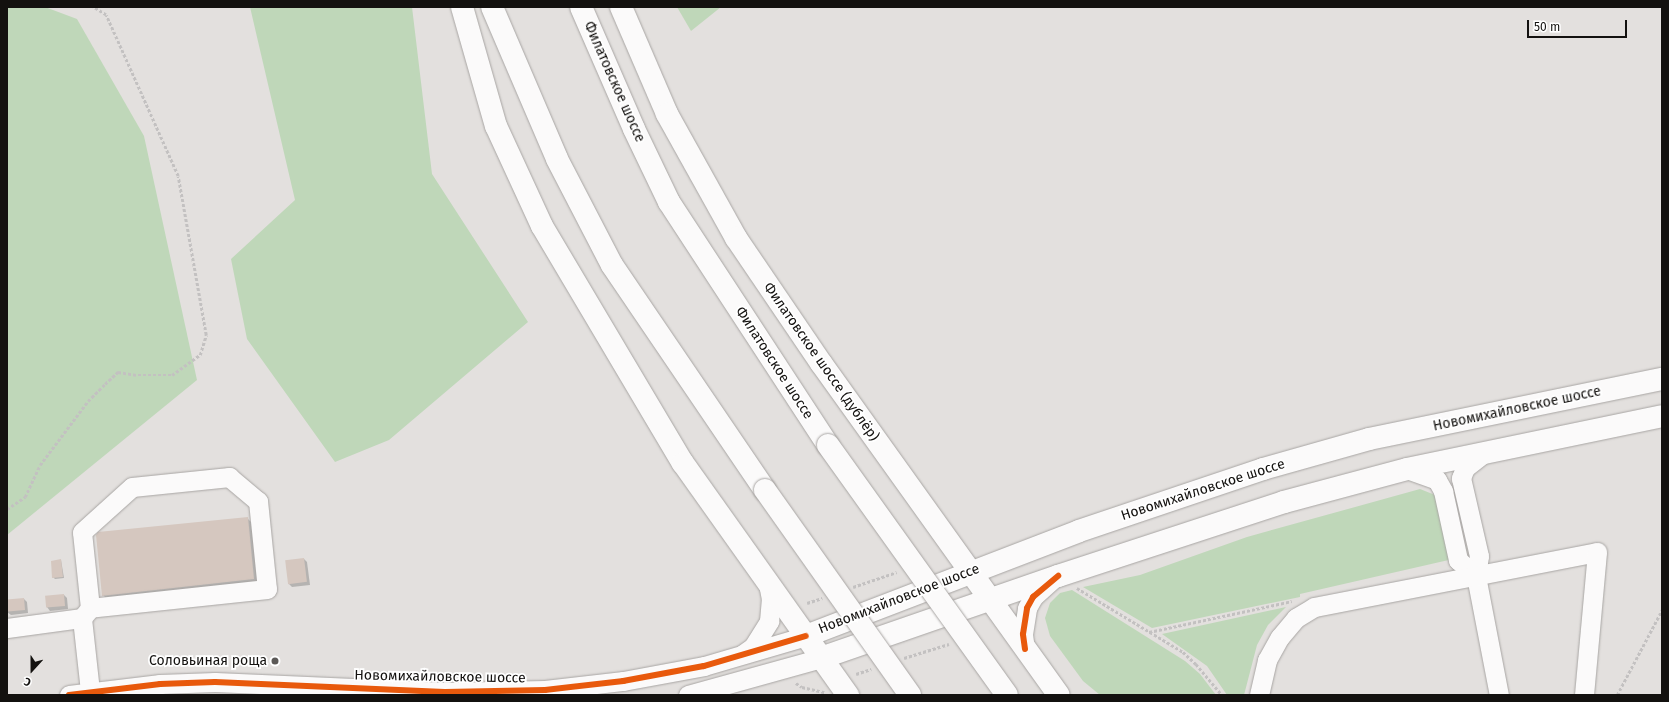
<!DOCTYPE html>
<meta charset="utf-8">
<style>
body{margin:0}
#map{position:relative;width:1669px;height:702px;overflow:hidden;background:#e3e0de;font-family:"Fira Sans",sans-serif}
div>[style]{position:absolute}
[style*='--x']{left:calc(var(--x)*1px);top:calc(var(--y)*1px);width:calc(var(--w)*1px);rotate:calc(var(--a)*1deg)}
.green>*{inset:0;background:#bfd7b9}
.shadow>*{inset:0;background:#0003}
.building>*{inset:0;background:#d5c7bf;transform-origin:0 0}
.path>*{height:2.5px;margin-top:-1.25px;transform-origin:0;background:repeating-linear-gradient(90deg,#c3c1c1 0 3px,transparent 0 5px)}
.roads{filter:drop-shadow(0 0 1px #a8a5a3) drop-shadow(0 0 1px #a8a5a3)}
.minor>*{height:19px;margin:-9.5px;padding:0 9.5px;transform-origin:9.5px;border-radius:9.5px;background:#fbfafa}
.major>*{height:22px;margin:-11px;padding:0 11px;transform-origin:11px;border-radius:11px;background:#fbfafa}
.bridges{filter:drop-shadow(0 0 1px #a8a5a3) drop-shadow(0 0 1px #a8a5a3)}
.major-bridge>*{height:22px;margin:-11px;padding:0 11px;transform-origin:11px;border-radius:11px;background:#fbfafa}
.cycleway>*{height:6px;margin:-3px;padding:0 3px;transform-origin:3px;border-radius:3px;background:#e8590c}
.dots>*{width:11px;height:11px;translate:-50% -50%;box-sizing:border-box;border:2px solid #fff;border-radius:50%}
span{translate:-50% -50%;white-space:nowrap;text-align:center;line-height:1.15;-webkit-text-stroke:3.5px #fff;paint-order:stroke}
.street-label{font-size:14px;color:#13110f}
.poi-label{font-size:14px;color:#13110f}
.right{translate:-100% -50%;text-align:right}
.frame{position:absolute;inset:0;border:8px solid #13110f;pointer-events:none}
.north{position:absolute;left:12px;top:650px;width:40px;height:40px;-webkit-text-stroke:3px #fff;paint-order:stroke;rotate:201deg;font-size:11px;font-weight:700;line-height:16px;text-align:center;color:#13110f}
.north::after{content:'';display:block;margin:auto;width:14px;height:18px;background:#13110f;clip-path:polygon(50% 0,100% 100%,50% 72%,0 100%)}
.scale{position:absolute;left:1527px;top:20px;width:100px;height:18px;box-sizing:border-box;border:2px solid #13110f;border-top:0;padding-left:5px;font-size:12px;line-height:14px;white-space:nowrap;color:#13110f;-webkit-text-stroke:3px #fff;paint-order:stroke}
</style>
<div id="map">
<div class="green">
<i style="clip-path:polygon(7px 7px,45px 7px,77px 19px,144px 136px,197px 380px,7px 535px)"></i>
<i style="clip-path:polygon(250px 7px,412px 7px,432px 174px,528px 322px,389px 440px,335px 462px,247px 339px,231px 259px,295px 200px)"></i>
<i style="clip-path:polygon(677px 7px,721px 7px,691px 31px)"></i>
<i style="clip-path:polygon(1420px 489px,1435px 495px,1453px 559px,1300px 594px,1300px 597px,1152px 628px,1083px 587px,1140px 575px,1247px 537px)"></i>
<i style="clip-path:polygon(1072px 590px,1185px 661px,1200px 674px,1216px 695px,1100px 695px,1083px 681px,1050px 636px,1045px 618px,1050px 603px,1060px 593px)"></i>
<i style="clip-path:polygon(1286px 607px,1268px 625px,1257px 645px,1244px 695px,1227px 695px,1207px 666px,1162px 634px)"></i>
</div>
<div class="shadow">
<i style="clip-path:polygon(247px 518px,254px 525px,261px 586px,110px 602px,103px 595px)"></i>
<i style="clip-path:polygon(304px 559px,307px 562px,310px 585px,292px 587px,288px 583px)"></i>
<i style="clip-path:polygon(61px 560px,64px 578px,55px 579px,53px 577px)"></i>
<i style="clip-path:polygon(64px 595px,67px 598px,68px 609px,50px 611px,47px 607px)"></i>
<i style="clip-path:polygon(24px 599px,27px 602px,28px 613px,11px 615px,7px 612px,7px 601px)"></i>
</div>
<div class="building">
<i style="clip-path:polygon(248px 517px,254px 579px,102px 596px,96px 535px,98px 532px)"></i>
<i style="left:304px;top:558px;width:24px;height:19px;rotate:83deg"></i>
<i style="clip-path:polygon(61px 559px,63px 577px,52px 578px,51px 561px)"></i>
<i style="left:64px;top:594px;width:12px;height:19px;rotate:85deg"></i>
<i style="left:24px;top:598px;width:12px;height:17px;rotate:85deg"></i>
</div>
<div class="path">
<i style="--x:7;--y:509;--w:22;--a:-34"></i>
<i style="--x:25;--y:497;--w:35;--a:-65"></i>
<i style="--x:40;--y:465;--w:80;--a:-53.1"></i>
<i style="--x:88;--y:401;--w:24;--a:-45"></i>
<i style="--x:105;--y:384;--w:18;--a:-43"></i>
<i style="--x:118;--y:372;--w:20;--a:9"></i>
<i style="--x:138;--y:375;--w:34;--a:0"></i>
<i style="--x:172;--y:375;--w:34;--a:-36"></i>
<i style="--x:200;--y:355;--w:21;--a:-73"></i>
<i style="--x:206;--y:335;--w:161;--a:-100"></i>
<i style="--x:178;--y:176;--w:176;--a:-114.1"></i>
<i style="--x:106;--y:15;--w:15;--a:-148"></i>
<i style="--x:853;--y:587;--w:46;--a:-18.8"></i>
<i style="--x:1077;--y:588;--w:124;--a:31.1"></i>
<i style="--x:1183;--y:652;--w:18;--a:43"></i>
<i style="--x:1196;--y:664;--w:40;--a:50"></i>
<i style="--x:807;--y:603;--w:16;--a:-18"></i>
<i style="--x:1149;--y:632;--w:146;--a:-12.2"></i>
<i style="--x:904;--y:658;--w:47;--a:-17.3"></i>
<i style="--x:856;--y:674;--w:16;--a:-18"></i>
<i style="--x:796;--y:683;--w:7;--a:34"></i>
<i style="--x:802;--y:687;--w:23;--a:13"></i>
<i style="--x:1617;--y:695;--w:96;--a:-62.1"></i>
</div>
<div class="roads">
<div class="minor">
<i style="--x:1484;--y:453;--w:24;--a:142"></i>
<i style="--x:1465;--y:468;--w:11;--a:112"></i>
<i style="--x:1461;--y:478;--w:80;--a:77"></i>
<i style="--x:1479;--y:556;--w:20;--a:99"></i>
<i style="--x:1476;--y:576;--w:121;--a:79.1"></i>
<i style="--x:1407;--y:469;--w:32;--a:20"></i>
<i style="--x:1437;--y:480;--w:13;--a:61"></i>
<i style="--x:1443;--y:491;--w:71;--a:77.7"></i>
<i style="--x:1458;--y:560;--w:24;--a:42"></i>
<i style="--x:229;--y:477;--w:38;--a:40"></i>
<i style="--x:258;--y:501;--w:88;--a:84.2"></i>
<i style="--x:267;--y:589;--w:178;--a:173.9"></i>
<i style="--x:90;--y:608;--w:76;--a:-96"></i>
<i style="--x:82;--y:532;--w:67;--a:-42"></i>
<i style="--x:132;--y:487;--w:98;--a:-5.9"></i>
<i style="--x:7;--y:628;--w:76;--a:-7.6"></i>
<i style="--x:1025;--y:649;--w:15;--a:-98"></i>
<i style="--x:1023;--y:634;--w:26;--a:-81"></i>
<i style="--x:1027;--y:608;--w:13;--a:-61"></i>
<i style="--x:1033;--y:597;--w:25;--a:-42"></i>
<i style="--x:743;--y:654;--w:12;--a:-35"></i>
<i style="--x:753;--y:647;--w:31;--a:-58"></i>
<i style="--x:769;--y:621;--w:22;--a:-85"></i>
<i style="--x:771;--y:599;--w:15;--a:-101"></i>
<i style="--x:90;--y:691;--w:73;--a:-96.3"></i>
<i style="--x:82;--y:618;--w:13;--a:-51"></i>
<i style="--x:69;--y:695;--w:92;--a:-6.9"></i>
<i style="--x:160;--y:684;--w:55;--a:-2.1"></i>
<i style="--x:215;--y:682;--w:230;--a:2.5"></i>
<i style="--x:445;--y:692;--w:100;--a:-1.1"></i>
<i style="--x:545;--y:690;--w:79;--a:-6.6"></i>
<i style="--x:623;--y:681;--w:82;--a:-10.5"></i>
<i style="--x:704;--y:666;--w:106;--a:-16.4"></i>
<i style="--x:688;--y:695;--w:138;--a:-15.5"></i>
<i style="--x:1259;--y:695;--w:36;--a:-77"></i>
<i style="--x:1267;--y:660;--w:26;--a:-61"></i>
<i style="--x:1280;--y:637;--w:25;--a:-50"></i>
<i style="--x:1296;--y:618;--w:21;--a:-31"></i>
<i style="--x:1314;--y:607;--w:288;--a:-11"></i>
<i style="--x:1597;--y:552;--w:144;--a:95.2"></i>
</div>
<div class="major">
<i style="--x:462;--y:7;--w:124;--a:74.1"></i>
<i style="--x:496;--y:126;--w:110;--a:65.3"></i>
<i style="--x:542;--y:226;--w:276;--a:59.3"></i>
<i style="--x:683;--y:463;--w:285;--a:54.6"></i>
<i style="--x:492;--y:7;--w:165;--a:66.8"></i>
<i style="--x:557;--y:159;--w:119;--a:62.6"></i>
<i style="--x:612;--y:265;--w:272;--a:55.8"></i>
<i style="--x:581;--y:7;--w:133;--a:66.5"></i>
<i style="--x:634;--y:129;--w:81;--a:64.4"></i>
<i style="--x:669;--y:202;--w:290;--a:56.8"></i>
<i style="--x:621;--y:7;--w:116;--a:66.7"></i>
<i style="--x:667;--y:114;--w:142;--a:60.9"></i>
<i style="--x:736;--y:238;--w:151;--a:55.8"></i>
<i style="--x:821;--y:363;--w:408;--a:54.4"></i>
<i style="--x:806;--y:636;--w:292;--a:-21"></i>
<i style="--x:1079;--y:531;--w:194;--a:-18.6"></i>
<i style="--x:1263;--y:469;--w:110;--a:-15.8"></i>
<i style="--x:1369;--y:439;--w:299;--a:-11.6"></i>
<i style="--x:821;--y:658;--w:251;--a:-19.1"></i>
<i style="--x:1058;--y:576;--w:238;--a:-18.1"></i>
<i style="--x:1284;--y:502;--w:127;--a:-15"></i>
<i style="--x:1407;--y:469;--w:260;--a:-11.7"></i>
</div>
</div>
<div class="bridges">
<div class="major-bridge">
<i style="--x:828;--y:445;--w:307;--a:54.4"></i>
<i style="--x:765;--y:490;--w:251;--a:54.7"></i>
</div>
</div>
<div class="cycleway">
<i style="--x:1025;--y:649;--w:15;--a:-98"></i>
<i style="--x:1023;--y:634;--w:26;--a:-81"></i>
<i style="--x:1027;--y:608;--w:13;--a:-61"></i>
<i style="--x:1033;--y:597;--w:33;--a:-40"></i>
<i style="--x:69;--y:695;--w:92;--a:-6.9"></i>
<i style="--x:160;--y:684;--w:55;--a:-2.1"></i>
<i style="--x:215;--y:682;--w:230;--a:2.5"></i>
<i style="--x:445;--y:692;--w:100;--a:-1.1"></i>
<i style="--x:545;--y:690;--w:79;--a:-6.6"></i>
<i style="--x:623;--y:681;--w:82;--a:-10.5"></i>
<i style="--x:704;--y:666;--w:106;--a:-16.4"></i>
</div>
<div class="dots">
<i style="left:275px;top:661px;background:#5c5957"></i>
</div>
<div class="street-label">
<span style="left:614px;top:82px;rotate:66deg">Филатовское шоссе</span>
<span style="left:821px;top:362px;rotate:55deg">Филатовское шоссе (дублёр)</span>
<span style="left:774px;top:363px;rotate:57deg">Филатовское шоссе</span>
<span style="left:1517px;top:409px;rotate:-12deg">Новомихайловское шоссе</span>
<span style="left:1203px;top:490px;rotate:-18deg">Новомихайловское шоссе</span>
<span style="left:899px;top:599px;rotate:-21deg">Новомихайловское шоссе</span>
<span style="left:440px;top:677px;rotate:1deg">Новомихайловское шоссе</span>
</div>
<div class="poi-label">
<span class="right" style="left:267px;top:661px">Соловьиная роща</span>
</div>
<div class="frame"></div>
<div class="north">С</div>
<div class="scale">50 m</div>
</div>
